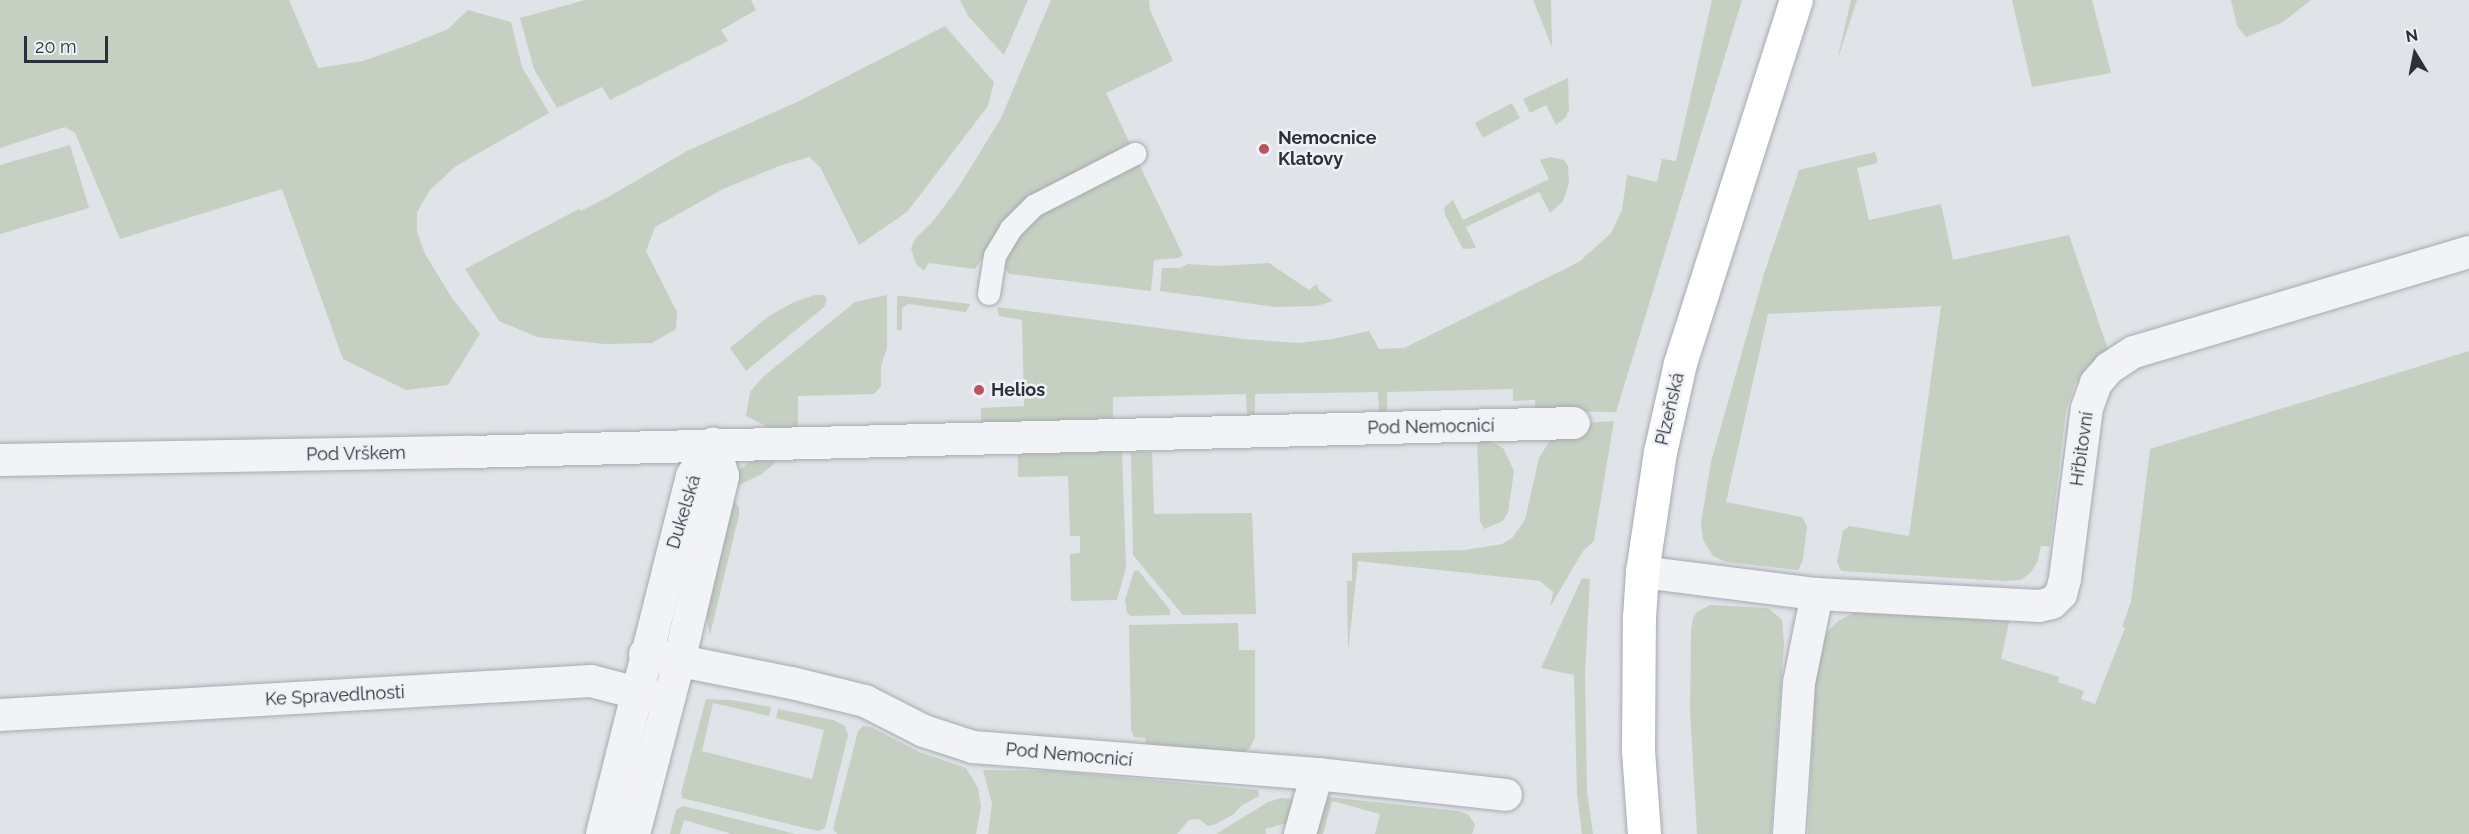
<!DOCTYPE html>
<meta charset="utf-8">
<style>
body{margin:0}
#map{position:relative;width:2469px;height:834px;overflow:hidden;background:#e0e3e7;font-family:Raleway,sans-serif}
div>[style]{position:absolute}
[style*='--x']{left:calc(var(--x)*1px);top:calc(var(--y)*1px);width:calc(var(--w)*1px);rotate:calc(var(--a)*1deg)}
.green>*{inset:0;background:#c5d0c2;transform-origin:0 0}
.roads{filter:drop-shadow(0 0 2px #a6aab0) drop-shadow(0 0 2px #a6aab0)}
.pedestrian>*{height:22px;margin:-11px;padding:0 11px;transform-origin:11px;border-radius:11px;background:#f2f3f6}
.minor>*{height:32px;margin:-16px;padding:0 16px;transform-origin:16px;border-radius:16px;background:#f2f3f6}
.secondary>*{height:33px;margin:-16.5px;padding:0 16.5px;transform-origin:16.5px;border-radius:16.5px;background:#fff}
.dots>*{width:16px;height:16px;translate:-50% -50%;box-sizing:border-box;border:3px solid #eff1f5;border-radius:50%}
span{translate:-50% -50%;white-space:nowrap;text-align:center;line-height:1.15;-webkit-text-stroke:5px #eff1f5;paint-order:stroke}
.poi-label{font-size:18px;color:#2a313c;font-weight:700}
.left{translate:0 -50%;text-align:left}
.street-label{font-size:18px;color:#2a313c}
.north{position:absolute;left:2385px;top:24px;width:60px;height:60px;-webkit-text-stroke:4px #eff1f5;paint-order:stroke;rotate:350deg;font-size:16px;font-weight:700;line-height:24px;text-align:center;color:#2a313c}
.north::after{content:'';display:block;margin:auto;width:21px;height:27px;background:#2a313c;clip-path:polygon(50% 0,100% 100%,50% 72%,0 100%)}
.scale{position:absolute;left:24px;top:36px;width:84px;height:27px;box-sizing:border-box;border:3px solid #2a313c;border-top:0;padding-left:8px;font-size:18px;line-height:21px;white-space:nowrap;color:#2a313c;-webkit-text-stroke:4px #eff1f5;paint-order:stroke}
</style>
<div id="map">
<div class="green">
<i style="clip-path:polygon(0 0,289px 0,318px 68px,363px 61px,411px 44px,448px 29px,468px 10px,511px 22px,522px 67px,549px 113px,456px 166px,430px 190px,417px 212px,417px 232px,425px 254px,452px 298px,480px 334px,448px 385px,406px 390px,343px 359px,282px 189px,120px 239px,75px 133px,65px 127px,0 148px)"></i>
<i style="clip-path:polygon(585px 0,751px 0,756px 10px,721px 30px,728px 41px,610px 100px,602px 87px,557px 108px,534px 69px,520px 18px)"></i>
<i style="clip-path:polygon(960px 0,1028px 0,1004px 55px,968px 16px)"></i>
<i style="clip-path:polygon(1051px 0,1149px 0,1150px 10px,1173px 61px,1106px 93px,1132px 148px,998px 234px,975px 269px,929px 263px,924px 271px,916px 264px,911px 248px,915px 239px,933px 221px,958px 188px,1001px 118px)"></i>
<i style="clip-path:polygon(1533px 0,1551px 0,1552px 47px)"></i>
<i style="clip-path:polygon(1712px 0,1742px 0,1616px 412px,1535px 411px,1535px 400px,1513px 401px,1513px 389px,1387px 392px,1387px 414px,1379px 414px,1378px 392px,1255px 394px,1255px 416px,1247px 417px,1246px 394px,1113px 397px,1113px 420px,981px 424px,981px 408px,1024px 406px,1022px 320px,999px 316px,997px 307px,1244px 339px,1298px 343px,1333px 339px,1369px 331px,1379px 349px,1404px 348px,1579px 262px,1611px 233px,1622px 210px,1627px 175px,1657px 182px,1662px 159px,1676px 161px)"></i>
<i style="clip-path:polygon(1851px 0,1857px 0,1837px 61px)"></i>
<i style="clip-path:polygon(2012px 0,2092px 0,2111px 73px,2032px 87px)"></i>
<i style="clip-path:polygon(2231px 0,2311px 0,2283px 22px,2246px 37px,2237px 26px)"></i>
<i style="clip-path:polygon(945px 26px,994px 82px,988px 106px,907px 212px,859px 245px,820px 167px,809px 157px,779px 166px,723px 189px,655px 227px,646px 251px,677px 312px,676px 329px,652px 343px,605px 344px,537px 337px,499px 321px,465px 269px,579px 209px,581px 211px,610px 196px,687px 151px,797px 102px)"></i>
<i style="clip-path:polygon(1568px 78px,1569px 110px,1566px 117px,1556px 125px,1546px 105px,1530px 113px,1523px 99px)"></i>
<i style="left:1512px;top:103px;width:17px;height:42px;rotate:62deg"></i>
<i style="clip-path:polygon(70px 145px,89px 208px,0 234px,0 165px)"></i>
<i style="clip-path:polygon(1875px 152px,1878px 163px,1857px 168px,1869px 220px,1941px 204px,1953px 260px,2069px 235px,2103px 335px,2109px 352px,2088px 366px,2075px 384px,2066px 410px,2050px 546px,2041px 546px,2037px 563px,2030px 573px,2021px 580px,2004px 581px,1841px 571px,1837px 562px,1843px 531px,1849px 526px,1909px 536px,1941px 306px,1768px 314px,1726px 502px,1802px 517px,1807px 526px,1803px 560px,1798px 570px,1726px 562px,1713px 556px,1703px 540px,1701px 523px,1711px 462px,1764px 274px,1799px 170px)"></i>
<i style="clip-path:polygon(1550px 157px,1564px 160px,1568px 166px,1569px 183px,1563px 201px,1550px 213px,1539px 192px,1466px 227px,1476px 248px,1463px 249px,1445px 215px,1444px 208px,1447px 205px,1453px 200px,1463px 220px,1549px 179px,1540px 160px)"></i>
<i style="clip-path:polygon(1139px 164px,1183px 255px,1178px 258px,1154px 260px,1151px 291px,1009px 274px,1003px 266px,1003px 258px,1013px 240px,1039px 213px)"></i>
<i style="clip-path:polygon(1269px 263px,1309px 290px,1317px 284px,1319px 290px,1333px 301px,1317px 306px,1275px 307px,1160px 291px,1162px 268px,1180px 268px,1188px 264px,1218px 266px)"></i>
<i style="clip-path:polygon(815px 295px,823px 295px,827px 299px,824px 307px,746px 371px,730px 348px,769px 316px,794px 302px)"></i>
<i style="clip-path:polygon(887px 295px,887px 348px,881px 366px,881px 386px,874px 394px,798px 396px,798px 427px,770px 428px,746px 416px,750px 392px,763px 377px,855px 302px)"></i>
<i style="clip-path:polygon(897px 296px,902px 296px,970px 304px,966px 312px,908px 304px,902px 308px,902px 330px,897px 330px)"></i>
<i style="clip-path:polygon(2469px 351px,2469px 834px,1808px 834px,1816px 663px,1827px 632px,1838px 621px,1865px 607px,2010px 618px,2001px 659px,2059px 677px,2058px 682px,2084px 691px,2081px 699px,2095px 704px,2125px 628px,2122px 627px,2131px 602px,2150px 449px)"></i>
<i style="clip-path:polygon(1614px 421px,1594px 541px,1583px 551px,1550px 607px,1553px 592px,1540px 581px,1358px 561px,1348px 652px,1347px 581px,1352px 581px,1352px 553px,1465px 550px,1502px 544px,1512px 538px,1525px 520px,1539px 458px,1552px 437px,1583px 423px)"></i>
<i style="clip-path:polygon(1477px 437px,1487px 439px,1503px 448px,1514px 471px,1508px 512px,1503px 521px,1484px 529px,1480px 521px)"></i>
<i style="clip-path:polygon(1122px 451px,1126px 567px,1117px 600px,1071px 601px,1070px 554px,1080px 553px,1080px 536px,1070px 536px,1068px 476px,1018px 477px,1018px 454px)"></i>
<i style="clip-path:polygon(1131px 452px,1152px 452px,1154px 514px,1252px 513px,1256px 614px,1183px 615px,1133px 555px)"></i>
<i style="clip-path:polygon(777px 453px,774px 464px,762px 474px,741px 484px,730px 482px,739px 470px,754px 459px)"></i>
<i style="clip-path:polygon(722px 498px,735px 502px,739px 507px,739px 515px,710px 635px,706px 616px,728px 525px)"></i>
<i style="clip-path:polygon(1138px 570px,1170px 610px,1170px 615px,1131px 616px,1127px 613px,1125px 600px,1134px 571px)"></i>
<i style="clip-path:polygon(1582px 578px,1590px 579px,1585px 674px,1587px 792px,1593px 834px,1582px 834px,1577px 794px,1574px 675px,1541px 668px)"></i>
<i style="clip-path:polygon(1710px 605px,1768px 608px,1782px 620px,1784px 644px,1771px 834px,1697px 834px,1690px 711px,1691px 631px,1693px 618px,1697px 612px)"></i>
<i style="clip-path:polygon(1238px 623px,1239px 650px,1255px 650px,1255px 737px,1250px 748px,1242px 754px,1145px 747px,1146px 738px,1134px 737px,1131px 730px,1129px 625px)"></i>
<i style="clip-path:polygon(706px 699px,731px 700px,771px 707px,769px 716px,713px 703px,702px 751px,812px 779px,824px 730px,776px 718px,778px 709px,833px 720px,845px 726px,848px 735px,825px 828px,818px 831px,682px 798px,681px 793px)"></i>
<i style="clip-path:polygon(863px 726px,871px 727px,919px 752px,966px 768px,978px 788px,981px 807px,976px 834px,837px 834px,833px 829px,858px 731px)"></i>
<i style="clip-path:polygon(983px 770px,1054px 771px,1258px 790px,1259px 796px,1241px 806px,1234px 814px,1216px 824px,1208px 826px,1199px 819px,1189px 820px,1177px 834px,988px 834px,992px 804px)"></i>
<i style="clip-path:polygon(1328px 797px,1459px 811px,1469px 815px,1475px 825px,1472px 834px,1375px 834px,1380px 814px,1332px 801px,1323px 834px,1308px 834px,1317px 803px)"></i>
<i style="clip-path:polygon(1281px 798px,1292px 799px,1294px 805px,1287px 823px,1265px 829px,1266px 834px,1216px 834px,1268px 802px)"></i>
<i style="clip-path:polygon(683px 806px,796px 834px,732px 834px,684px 820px,680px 834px,670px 834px,676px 810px)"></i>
</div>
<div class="roads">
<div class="pedestrian">
<i style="--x:989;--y:294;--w:38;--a:-81"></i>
<i style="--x:995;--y:256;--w:31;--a:-59"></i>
<i style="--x:1011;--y:229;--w:33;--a:-45"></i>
<i style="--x:1034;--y:206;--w:114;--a:-27.2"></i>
</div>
<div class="minor">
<i style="--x:0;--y:460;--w:468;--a:-1"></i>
<i style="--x:468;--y:452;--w:1106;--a:-1.5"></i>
<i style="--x:1642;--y:572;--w:176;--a:7.2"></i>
<i style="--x:1817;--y:594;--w:222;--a:3.1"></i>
<i style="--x:2039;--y:606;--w:13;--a:-13"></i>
<i style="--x:2052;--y:603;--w:13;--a:-45"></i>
<i style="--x:2061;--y:594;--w:16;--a:-75"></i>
<i style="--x:2065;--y:579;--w:172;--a:-82.7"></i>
<i style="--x:2087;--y:408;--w:27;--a:-70"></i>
<i style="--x:2096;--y:383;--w:20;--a:-49"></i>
<i style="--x:2109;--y:368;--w:30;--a:-33"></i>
<i style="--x:2134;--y:352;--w:350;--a:-16.6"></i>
<i style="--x:645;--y:654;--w:150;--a:11.2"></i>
<i style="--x:792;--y:683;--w:75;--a:13.9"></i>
<i style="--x:865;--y:701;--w:66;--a:27"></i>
<i style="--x:924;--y:731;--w:52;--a:18.1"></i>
<i style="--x:973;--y:747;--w:345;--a:4.5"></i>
<i style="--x:1317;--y:774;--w:190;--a:6.3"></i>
<i style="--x:0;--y:715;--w:592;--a:-3.29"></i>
<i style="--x:591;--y:681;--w:79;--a:14.7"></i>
<i style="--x:602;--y:834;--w:369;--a:-75.9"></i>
<i style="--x:692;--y:476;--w:38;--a:-57"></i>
<i style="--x:634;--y:834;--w:179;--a:-75.4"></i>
<i style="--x:679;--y:661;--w:190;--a:-76.6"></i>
<i style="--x:723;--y:476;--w:34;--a:-107"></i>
<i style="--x:1300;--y:834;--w:62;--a:-74.2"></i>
<i style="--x:1789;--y:834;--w:151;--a:-86.2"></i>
<i style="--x:1799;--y:683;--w:91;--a:-78.6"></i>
</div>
<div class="secondary">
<i style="--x:1644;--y:834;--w:84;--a:-94.1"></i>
<i style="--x:1638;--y:750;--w:133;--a:-89.6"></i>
<i style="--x:1639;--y:617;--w:45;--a:-86.2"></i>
<i style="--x:1642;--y:572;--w:121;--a:-81.5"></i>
<i style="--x:1660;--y:452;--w:91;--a:-77.3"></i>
<i style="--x:1680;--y:363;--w:381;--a:-72.3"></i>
</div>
</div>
<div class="dots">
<i style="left:1264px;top:149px;background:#be5262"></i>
<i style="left:979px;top:390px;background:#be5262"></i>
</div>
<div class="poi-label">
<span class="left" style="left:1278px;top:149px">Nemocnice<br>Klatovy</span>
<span class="left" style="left:991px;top:390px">Helios</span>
</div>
<div class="street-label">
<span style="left:1670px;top:409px;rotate:-77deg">Plzeňská</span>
<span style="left:1431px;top:427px;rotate:-1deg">Pod Nemocnicí</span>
<span style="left:2082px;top:449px;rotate:-82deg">Hřbitovní</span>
<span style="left:356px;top:454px;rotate:-1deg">Pod Vrškem</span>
<span style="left:684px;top:512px;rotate:-73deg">Dukelská</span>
<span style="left:335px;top:696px;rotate:-3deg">Ke Spravedlnosti</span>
<span style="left:1069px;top:755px;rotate:5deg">Pod Nemocnicí</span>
</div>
<div class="north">N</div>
<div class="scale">20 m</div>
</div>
